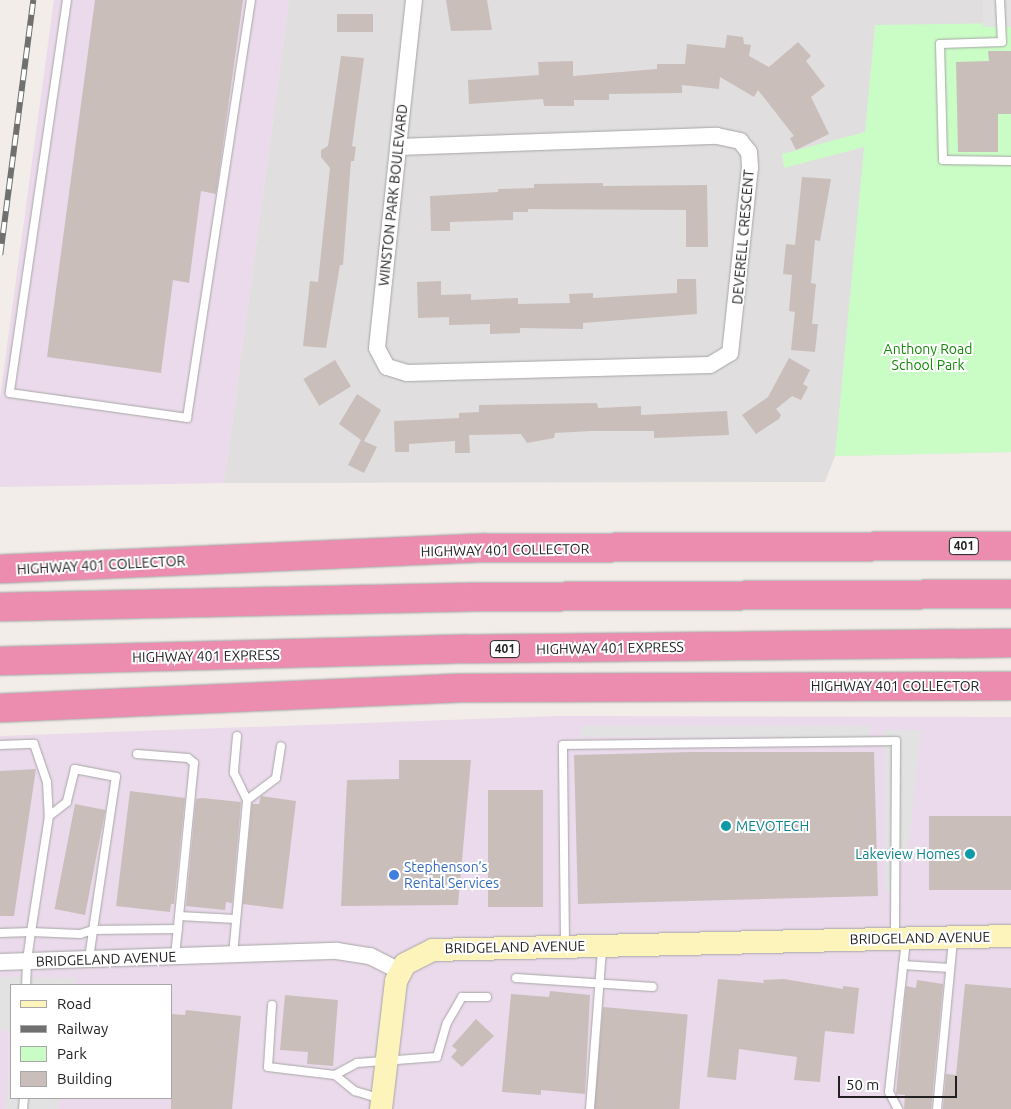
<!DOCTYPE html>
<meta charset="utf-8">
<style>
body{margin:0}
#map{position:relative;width:1011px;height:1109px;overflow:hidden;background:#f2ede8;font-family:Ubuntu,sans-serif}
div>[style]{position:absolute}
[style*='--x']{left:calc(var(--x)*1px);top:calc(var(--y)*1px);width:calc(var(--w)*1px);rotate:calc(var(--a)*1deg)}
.residential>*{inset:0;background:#e0dedf}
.industrial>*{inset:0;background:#ebdaeb}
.park>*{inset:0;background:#cafcc5}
.parking>*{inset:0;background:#e2e2e2;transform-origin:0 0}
.building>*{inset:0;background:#cabebb;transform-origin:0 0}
.roads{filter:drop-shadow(0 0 1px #a6a6a6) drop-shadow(0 0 1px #a6a6a6)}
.lane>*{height:8px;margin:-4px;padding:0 4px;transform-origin:4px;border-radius:4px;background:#fff}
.street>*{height:16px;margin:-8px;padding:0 8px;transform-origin:8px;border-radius:8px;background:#fff}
.secondary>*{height:22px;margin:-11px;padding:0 11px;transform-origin:11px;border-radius:11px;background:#fdf4bb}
.highway>*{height:28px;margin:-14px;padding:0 14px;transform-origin:14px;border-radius:14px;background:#ec8db0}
.rail>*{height:5.5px;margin-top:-2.75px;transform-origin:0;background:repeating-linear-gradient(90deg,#fff 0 11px,#707070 0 22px);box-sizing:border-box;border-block:1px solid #707070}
.dots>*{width:14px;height:14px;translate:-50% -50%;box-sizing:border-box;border:2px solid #fff;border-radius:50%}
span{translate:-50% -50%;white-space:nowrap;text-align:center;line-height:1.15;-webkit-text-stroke:4px #fff;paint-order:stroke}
.shield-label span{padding:1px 4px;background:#fff;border:1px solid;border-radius:4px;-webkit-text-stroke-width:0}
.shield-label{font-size:12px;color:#222;font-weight:700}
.street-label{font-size:14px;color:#222}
.park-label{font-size:14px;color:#138906}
.culture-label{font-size:14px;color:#0d838f}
.left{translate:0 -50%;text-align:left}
.right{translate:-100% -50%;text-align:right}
.shop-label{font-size:14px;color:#366cbe}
.legend{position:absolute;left:10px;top:984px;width:162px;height:115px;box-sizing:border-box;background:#fff;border:1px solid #a7a7a7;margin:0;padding:6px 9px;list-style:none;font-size:15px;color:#222}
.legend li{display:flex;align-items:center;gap:10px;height:25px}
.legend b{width:25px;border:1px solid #a7a7a7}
.scale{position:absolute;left:838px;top:1076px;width:119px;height:22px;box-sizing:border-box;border:2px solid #222;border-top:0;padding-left:6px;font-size:15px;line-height:18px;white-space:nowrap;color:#222;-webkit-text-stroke:4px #fff;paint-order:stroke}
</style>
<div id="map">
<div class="residential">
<i style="clip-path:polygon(289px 0,1011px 0,1011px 452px,835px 456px,825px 482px,224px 483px)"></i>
</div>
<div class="industrial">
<i style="clip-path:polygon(54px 0,289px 0,224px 483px,0 487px,0 398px)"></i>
<i style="clip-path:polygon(evenodd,558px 716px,1011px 717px,1011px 1109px,0 1109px,0 736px,558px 716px,11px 985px,171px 985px,171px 1098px,11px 1098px,11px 985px)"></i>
</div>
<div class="park">
<i style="clip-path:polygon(1011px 23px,1011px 452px,835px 456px,864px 147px,784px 168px,782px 154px,865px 132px,875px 25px)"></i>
</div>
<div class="parking">
<i style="left:983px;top:0;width:28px;height:27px"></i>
<i style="left:870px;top:726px;width:11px;height:289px;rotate:90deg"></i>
<i style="clip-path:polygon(884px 730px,921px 730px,908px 852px,895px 853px,896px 890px,885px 890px)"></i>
<i style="clip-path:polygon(0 977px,76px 978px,75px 985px,11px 985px,11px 1032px,0 1030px)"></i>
<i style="clip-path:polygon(11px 1060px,11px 1098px,59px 1098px,58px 1109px,5px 1109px)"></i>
</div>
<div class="building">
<i style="clip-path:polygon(95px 0,243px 0,216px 194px,201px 191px,189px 283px,173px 280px,161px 373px,47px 357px)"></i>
<i style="clip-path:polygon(446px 0,487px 0,492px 30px,451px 31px)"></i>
<i style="left:337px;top:14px;width:36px;height:18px"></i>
<i style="clip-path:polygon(727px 35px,743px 37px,744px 44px,751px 45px,749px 56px,769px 67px,798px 42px,811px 56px,806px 61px,825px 86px,811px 97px,829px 134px,796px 150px,790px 138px,794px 136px,758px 90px,754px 97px,720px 77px,719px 89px,682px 85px,682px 93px,609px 94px,609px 100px,574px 100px,574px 106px,544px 106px,543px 99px,469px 104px,468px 80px,539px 75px,538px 62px,573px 61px,573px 76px,657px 69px,657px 64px,685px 64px,687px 44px,725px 48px)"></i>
<i style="clip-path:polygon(988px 51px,1011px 51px,1011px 114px,998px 114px,998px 152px,958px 152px,956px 62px,989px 61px)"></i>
<i style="clip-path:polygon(341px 56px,364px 58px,352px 146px,356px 147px,354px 161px,351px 161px,343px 265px,340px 265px,326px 348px,303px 346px,310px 281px,318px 282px,330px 168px,321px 157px,321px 150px,328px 146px)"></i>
<i style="clip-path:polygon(802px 177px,831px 179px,820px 241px,815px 240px,811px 283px,816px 284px,812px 324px,818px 324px,815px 352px,791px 350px,795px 312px,789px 311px,792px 275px,783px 274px,786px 244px,795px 245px)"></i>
<i style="clip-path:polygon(603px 183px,603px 186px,707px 185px,708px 247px,686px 247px,686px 210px,528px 209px,528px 212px,513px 212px,513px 220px,450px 222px,450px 231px,431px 231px,430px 196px,498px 192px,498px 189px,534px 188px,534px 184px)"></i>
<i style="clip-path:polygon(677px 279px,696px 279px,697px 314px,583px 323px,583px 329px,520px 328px,520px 333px,490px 334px,490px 324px,449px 325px,449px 317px,418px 318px,417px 282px,441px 281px,441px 295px,471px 294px,471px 300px,518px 298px,518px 304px,570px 303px,569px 294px,593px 293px,593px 298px,677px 293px)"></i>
<i style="clip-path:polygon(789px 358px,810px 370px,803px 384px,808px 387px,801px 400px,792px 396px,776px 409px,781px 415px,779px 419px,756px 434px,742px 415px,768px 397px)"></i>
<i style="left:335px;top:360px;width:31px;height:37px;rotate:59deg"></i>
<i style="clip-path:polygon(357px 394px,381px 410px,364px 441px,377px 447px,364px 473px,348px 465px,361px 440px,339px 424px)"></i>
<i style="clip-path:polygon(597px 403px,598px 408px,641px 406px,641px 415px,727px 411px,729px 435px,654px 438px,654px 431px,591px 431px,555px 433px,554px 438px,527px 443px,521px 434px,469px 435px,470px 453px,455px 453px,455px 441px,409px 444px,409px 452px,395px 452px,394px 421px,459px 418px,459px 413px,479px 412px,479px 405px)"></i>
<i style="clip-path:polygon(692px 752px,874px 752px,878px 896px,578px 904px,574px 755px)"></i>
<i style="clip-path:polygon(399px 760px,471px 760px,458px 905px,341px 906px,347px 780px,399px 779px)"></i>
<i style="clip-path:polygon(36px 769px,14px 916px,0 916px,0 771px)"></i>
<i style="left:488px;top:790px;width:55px;height:117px"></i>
<i style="clip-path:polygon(130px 791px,185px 798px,174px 904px,171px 904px,170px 912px,116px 906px)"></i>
<i style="clip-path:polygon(261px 796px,296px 801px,283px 909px,243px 904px,252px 804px,259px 804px)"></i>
<i style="clip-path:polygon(202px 798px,241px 802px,232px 903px,226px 902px,225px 910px,186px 906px,196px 799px)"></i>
<i style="left:75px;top:804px;width:31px;height:107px;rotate:11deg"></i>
<i style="left:1011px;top:816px;width:74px;height:82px;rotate:90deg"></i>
<i style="clip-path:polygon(718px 979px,764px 983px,763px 980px,784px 979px,843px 989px,843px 986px,859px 988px,854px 1034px,825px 1031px,820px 1082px,794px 1080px,797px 1057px,739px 1049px,736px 1080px,707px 1077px)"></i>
<i style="clip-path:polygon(917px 980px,943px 984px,931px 1109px,904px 1109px,905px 1095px,896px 1094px,906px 986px,916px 988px)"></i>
<i style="clip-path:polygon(965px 984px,1011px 988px,1011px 1109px,943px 1109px,946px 1074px,956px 1075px)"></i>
<i style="clip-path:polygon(550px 991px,590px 995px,585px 1094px,541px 1090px,541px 1095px,502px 1092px,511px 994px,549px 997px)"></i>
<i style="clip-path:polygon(285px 995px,338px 1000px,333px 1066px,307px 1064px,308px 1052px,280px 1050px)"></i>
<i style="left:603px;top:1007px;width:85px;height:102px;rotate:5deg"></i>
<i style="clip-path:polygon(186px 1010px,241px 1016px,232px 1109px,171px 1109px,171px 1014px,185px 1015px)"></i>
<i style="clip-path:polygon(476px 1019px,494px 1036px,462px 1067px,451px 1057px,457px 1050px,452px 1046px)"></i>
</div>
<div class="roads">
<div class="lane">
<i style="--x:67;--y:0;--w:397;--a:98.3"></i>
<i style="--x:10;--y:393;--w:179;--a:8"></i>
<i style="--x:187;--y:418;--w:423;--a:-81.3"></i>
<i style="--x:1000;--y:0;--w:42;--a:87.3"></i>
<i style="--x:1002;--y:42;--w:62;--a:178.2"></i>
<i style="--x:940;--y:44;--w:116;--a:88.5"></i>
<i style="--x:943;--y:160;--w:68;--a:0.8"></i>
<i style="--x:237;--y:736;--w:37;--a:95"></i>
<i style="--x:234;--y:773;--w:30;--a:64"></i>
<i style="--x:0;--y:745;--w:34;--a:-2"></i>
<i style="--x:34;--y:744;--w:40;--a:71.1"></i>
<i style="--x:47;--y:782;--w:34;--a:87"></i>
<i style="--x:137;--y:754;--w:51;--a:4.5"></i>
<i style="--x:188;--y:758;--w:8;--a:40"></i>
<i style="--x:194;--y:763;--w:194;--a:95.6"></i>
<i style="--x:179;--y:916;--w:57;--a:3"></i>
<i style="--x:0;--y:933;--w:31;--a:-2"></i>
<i style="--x:31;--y:932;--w:49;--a:2.3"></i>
<i style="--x:80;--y:934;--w:14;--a:-17"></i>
<i style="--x:93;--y:930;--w:155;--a:-81.5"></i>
<i style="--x:116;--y:777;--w:42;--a:-169"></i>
<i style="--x:75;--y:769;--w:34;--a:104"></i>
<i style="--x:67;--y:802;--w:23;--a:142"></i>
<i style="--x:49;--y:816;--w:117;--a:98.8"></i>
<i style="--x:31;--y:932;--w:29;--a:98"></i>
<i style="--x:27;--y:961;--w:24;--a:92"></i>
<i style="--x:565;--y:944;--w:199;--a:-90.6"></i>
<i style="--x:563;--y:745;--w:333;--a:-0.7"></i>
<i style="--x:896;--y:741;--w:195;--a:90.3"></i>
<i style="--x:233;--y:955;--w:156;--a:-84.8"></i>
<i style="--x:247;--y:800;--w:36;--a:-37"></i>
<i style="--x:276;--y:778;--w:32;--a:-81"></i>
<i style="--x:89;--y:959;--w:29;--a:-82"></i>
<i style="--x:93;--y:930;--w:85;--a:-0.7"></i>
<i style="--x:903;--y:965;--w:47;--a:3.7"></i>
<i style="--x:516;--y:978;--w:137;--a:3.8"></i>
<i style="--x:272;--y:1005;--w:62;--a:93.7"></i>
<i style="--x:268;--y:1067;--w:67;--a:6.8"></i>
<i style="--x:335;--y:1075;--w:25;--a:-29"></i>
<i style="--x:357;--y:1063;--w:80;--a:-4.3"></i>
<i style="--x:437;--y:1057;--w:35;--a:-74"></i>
<i style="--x:447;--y:1023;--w:30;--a:-60"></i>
<i style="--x:462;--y:997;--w:25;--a:0"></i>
<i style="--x:335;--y:1075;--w:26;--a:39"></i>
<i style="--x:355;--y:1091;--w:27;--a:17"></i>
<i style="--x:23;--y:1109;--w:11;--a:-85"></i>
<i style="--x:590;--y:1109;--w:160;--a:-85.7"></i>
<i style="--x:898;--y:1109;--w:19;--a:-118"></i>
<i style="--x:889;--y:1092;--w:153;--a:-83.6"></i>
<i style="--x:937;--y:1109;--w:171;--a:-84.6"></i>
</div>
<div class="street">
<i style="--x:398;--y:147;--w:319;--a:-2"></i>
<i style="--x:717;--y:136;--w:24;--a:12"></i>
<i style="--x:740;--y:141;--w:14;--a:51"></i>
<i style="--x:749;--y:152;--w:15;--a:86"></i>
<i style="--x:750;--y:167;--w:187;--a:96.1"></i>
<i style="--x:730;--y:353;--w:23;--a:149"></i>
<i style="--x:710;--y:365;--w:303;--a:178.5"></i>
<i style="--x:407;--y:373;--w:21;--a:-163"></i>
<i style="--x:387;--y:367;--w:21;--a:-118"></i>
<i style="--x:377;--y:348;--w:202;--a:-84"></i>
<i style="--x:398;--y:147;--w:148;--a:-83.8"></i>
<i style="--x:0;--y:962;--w:337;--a:-1.9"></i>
<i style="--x:337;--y:951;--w:33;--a:9"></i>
<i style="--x:370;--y:956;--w:34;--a:27"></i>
</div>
<div class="secondary">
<i style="--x:381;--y:1109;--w:129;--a:-83.3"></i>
<i style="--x:396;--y:981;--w:19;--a:-62"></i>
<i style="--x:405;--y:964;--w:31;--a:-27"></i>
<i style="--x:433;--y:950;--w:578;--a:-1.39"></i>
</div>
<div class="highway">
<i style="--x:0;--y:569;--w:485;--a:-2.5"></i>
<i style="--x:485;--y:548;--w:526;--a:-0.22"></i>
<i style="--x:0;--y:607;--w:475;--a:-1.2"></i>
<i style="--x:475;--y:597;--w:536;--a:-0.32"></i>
<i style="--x:0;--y:661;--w:467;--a:-1.5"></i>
<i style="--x:467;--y:649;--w:544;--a:-0.63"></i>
<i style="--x:0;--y:708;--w:460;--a:-2.5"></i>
<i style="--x:460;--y:688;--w:551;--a:-0.21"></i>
</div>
</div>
<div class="rail">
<i style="--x:0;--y:255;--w:257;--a:-82.6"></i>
</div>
<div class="dots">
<i style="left:726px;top:826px;background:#0f9aa8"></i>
<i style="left:970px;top:854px;background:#0f9aa8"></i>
<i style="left:394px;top:875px;background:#3f7fe0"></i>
</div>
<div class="shield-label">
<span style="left:964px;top:546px">401</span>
<span style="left:505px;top:649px">401</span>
</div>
<div class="street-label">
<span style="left:393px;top:195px;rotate:-84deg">WINSTON PARK BOULEVARD</span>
<span style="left:743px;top:237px;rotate:-85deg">DEVERELL CRESCENT</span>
<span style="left:505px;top:550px;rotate:-1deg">HIGHWAY 401 COLLECTOR</span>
<span style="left:101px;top:565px;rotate:-3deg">HIGHWAY 401 COLLECTOR</span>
<span style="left:610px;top:648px;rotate:-1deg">HIGHWAY 401 EXPRESS</span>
<span style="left:206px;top:656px;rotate:-1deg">HIGHWAY 401 EXPRESS</span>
<span style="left:895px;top:686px">HIGHWAY 401 COLLECTOR</span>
<span style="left:920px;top:938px;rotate:-1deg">BRIDGELAND AVENUE</span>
<span style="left:515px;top:947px;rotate:-1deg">BRIDGELAND AVENUE</span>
<span style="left:106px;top:959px;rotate:-2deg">BRIDGELAND AVENUE</span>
</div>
<div class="park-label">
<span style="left:928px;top:357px">Anthony Road<br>School Park</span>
</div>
<div class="culture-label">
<span class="left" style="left:736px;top:826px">MEVOTECH</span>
<span class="right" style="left:960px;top:854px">Lakeview Homes</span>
</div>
<div class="shop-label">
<span class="left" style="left:404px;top:875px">Stephenson’s<br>Rental Services</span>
</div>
<ul class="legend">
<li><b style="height:6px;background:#fdf4bb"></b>Road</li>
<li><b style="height:6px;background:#707070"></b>Railway</li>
<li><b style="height:14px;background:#cafcc5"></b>Park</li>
<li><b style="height:14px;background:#cabebb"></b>Building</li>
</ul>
<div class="scale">50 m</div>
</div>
